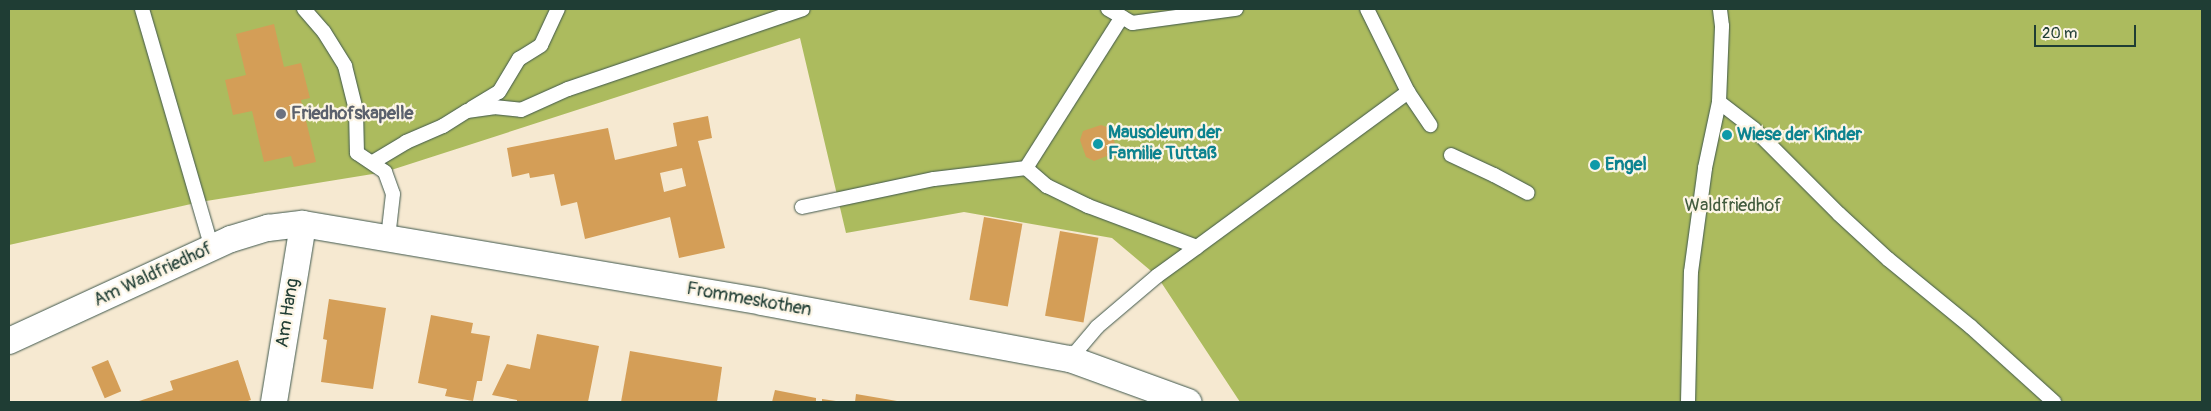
<!DOCTYPE html>
<meta charset="utf-8">
<style>
body{margin:0}
#map{position:relative;width:2211px;height:411px;overflow:hidden;background:#f6e9d1;font-family:Pangolin,sans-serif}
div>[style]{position:absolute}
[style*='--x']{left:calc(var(--x)*1px);top:calc(var(--y)*1px);width:calc(var(--w)*1px);rotate:calc(var(--a)*1deg)}
.green>*{inset:0;background:#acbb5e}
.building>*{inset:0;background:#d49e57;transform-origin:0 0}
.roads{filter:drop-shadow(0 0 1px #3f574c) drop-shadow(0 0 1px #3f574c)}
.service>*{height:14px;margin:-7px;padding:0 7px;transform-origin:7px;border-radius:7px;background:#fff}
.minor>*{height:26px;margin:-13px;padding:0 13px;transform-origin:13px;border-radius:13px;background:#fff}
.dots>*{width:14px;height:14px;translate:-50% -50%;box-sizing:border-box;border:2px solid #fcf5e5;border-radius:50%}
span{translate:-50% -50%;white-space:nowrap;text-align:center;line-height:1.15;-webkit-text-stroke:4.5px #fcf5e5;paint-order:stroke}
.worship-label{font-size:18px;color:#5b616d;font-weight:700}
.left{translate:0 -50%;text-align:left}
.culture-label{font-size:18px;color:#0d838f;font-weight:700}
.park-label{font-size:18px;color:#425c3e}
.street-label{font-size:18px;color:#1f3d34}
.frame{position:absolute;inset:0;border:10px solid #1f3d34;pointer-events:none}
.scale{position:absolute;left:2034px;top:25px;width:102px;height:22px;box-sizing:border-box;border:2px solid #1f3d34;border-top:0;padding-left:6px;font-size:15px;line-height:18px;white-space:nowrap;color:#1f3d34;-webkit-text-stroke:4px #fcf5e5;paint-order:stroke}
</style>
<div id="map">
<div class="green">
<i style="clip-path:polygon(9px 9px,2202px 9px,2202px 402px,1240px 402px,1157px 276px,1112px 238px,964px 212px,846px 233px,800px 38px,385px 172px,200px 202px,9px 245px)"></i>
</div>
<div class="building">
<i style="clip-path:polygon(274px 24px,284px 67px,301px 63px,310px 98px,301px 100px,316px 162px,294px 167px,291px 156px,264px 162px,252px 111px,233px 115px,225px 80px,246px 75px,236px 34px)"></i>
<i style="clip-path:polygon(evenodd,708px 116px,712px 138px,698px 141px,725px 248px,679px 258px,670px 217px,585px 239px,577px 202px,561px 206px,554px 174px,530px 178px,529px 173px,512px 177px,507px 148px,608px 128px,615px 160px,677px 146px,673px 123px,708px 116px,682px 168px,686px 186px,664px 192px,660px 173px,682px 168px)"></i>
<i style="clip-path:polygon(1101px 125px,1110px 128px,1116px 147px,1112px 154px,1094px 161px,1086px 157px,1080px 140px,1083px 131px)"></i>
<i style="left:984px;top:217px;width:39px;height:84px;rotate:10deg"></i>
<i style="left:1060px;top:231px;width:39px;height:86px;rotate:10deg"></i>
<i style="clip-path:polygon(329px 299px,386px 308px,373px 389px,321px 382px,327px 340px,323px 339px)"></i>
<i style="clip-path:polygon(431px 315px,473px 323px,471px 333px,490px 336px,482px 381px,477px 381px,473px 401px,445px 396px,447px 389px,418px 383px)"></i>
<i style="clip-path:polygon(537px 334px,599px 346px,588px 402px,517px 402px,517px 400px,492px 395px,507px 364px,530px 369px)"></i>
<i style="clip-path:polygon(630px 351px,722px 367px,717px 402px,621px 402px)"></i>
<i style="left:108px;top:360px;width:34px;height:18px;rotate:67deg"></i>
<i style="clip-path:polygon(238px 360px,251px 400px,245px 402px,136px 402px,173px 390px,170px 381px)"></i>
<i style="clip-path:polygon(775px 390px,816px 398px,816px 402px,772px 402px)"></i>
<i style="clip-path:polygon(856px 394px,897px 401px,897px 402px,855px 402px)"></i>
<i style="clip-path:polygon(822px 399px,836px 401px,836px 402px,822px 402px)"></i>
</div>
<div class="roads">
<div class="service">
<i style="--x:142;--y:9;--w:249;--a:73.7"></i>
<i style="--x:304;--y:9;--w:30;--a:49"></i>
<i style="--x:324;--y:32;--w:40;--a:58"></i>
<i style="--x:345;--y:66;--w:45;--a:76"></i>
<i style="--x:356;--y:110;--w:43;--a:88.7"></i>
<i style="--x:357;--y:153;--w:34;--a:34"></i>
<i style="--x:385;--y:172;--w:23;--a:70"></i>
<i style="--x:393;--y:194;--w:44;--a:96.5"></i>
<i style="--x:1108;--y:9;--w:28;--a:30"></i>
<i style="--x:1132;--y:23;--w:105;--a:-7.7"></i>
<i style="--x:1367;--y:9;--w:93;--a:63.7"></i>
<i style="--x:1408;--y:92;--w:40;--a:56"></i>
<i style="--x:1719;--y:102;--w:44;--a:37.6"></i>
<i style="--x:1754;--y:129;--w:120;--a:45"></i>
<i style="--x:1839;--y:214;--w:67;--a:42.6"></i>
<i style="--x:1888;--y:259;--w:107;--a:39.3"></i>
<i style="--x:1971;--y:327;--w:112;--a:42.1"></i>
<i style="--x:472;--y:108;--w:31;--a:-31"></i>
<i style="--x:499;--y:92;--w:39;--a:-59"></i>
<i style="--x:519;--y:59;--w:26;--a:-32"></i>
<i style="--x:541;--y:45;--w:40;--a:-65"></i>
<i style="--x:1451;--y:155;--w:47;--a:24.9"></i>
<i style="--x:1494;--y:175;--w:38;--a:28"></i>
<i style="--x:373;--y:162;--w:39;--a:-31"></i>
<i style="--x:406;--y:142;--w:40;--a:-23.4"></i>
<i style="--x:443;--y:126;--w:28;--a:-32"></i>
<i style="--x:467;--y:111;--w:27;--a:-8"></i>
<i style="--x:494;--y:107;--w:27;--a:6"></i>
<i style="--x:521;--y:110;--w:51;--a:-24.1"></i>
<i style="--x:568;--y:89;--w:248;--a:-18.8"></i>
<i style="--x:1026;--y:168;--w:179;--a:-57.6"></i>
<i style="--x:802;--y:207;--w:135;--a:-12"></i>
<i style="--x:934;--y:179;--w:93;--a:-6.8"></i>
<i style="--x:1026;--y:168;--w:28;--a:41"></i>
<i style="--x:1047;--y:186;--w:46;--a:26"></i>
<i style="--x:1088;--y:206;--w:116;--a:20.6"></i>
<i style="--x:1197;--y:247;--w:262;--a:-36.3"></i>
<i style="--x:1070;--y:359;--w:42;--a:-49.8"></i>
<i style="--x:1097;--y:327;--w:79;--a:-40.4"></i>
<i style="--x:1157;--y:276;--w:49;--a:-35.9"></i>
<i style="--x:1688;--y:402;--w:130;--a:-88.7"></i>
<i style="--x:1691;--y:272;--w:105;--a:-82.3"></i>
<i style="--x:1705;--y:168;--w:67;--a:-78"></i>
<i style="--x:1719;--y:102;--w:76;--a:-87.7"></i>
<i style="--x:1722;--y:26;--w:17;--a:-97"></i>
</div>
<div class="minor">
<i style="--x:9;--y:341;--w:244;--a:-24.7"></i>
<i style="--x:231;--y:239;--w:39;--a:-17"></i>
<i style="--x:268;--y:228;--w:35;--a:-7"></i>
<i style="--x:303;--y:224;--w:466;--a:9.6"></i>
<i style="--x:762;--y:302;--w:313;--a:10.5"></i>
<i style="--x:1070;--y:359;--w:126;--a:20"></i>
<i style="--x:274;--y:402;--w:180;--a:-80.7"></i>
</div>
</div>
<div class="dots">
<i style="left:281px;top:114px;background:#6b7280"></i>
<i style="left:1727px;top:135px;background:#0f9aa8"></i>
<i style="left:1098px;top:144px;background:#0f9aa8"></i>
<i style="left:1595px;top:165px;background:#0f9aa8"></i>
</div>
<div class="worship-label">
<span class="left" style="left:291px;top:114px">Friedhofskapelle</span>
</div>
<div class="culture-label">
<span class="left" style="left:1108px;top:144px">Mausoleum der<br>Familie Tuttaß</span>
<span class="left" style="left:1737px;top:135px">Wiese der Kinder</span>
<span class="left" style="left:1605px;top:165px">Engel</span>
</div>
<div class="park-label">
<span style="left:1733px;top:206px">Waldfriedhof</span>
</div>
<div class="street-label">
<span style="left:153px;top:275px;rotate:-25deg">Am Waldfriedhof</span>
<span style="left:749px;top:300px;rotate:10deg">Frommeskothen</span>
<span style="left:288px;top:313px;rotate:-81deg">Am Hang</span>
</div>
<div class="frame"></div>
<div class="scale">20 m</div>
</div>
